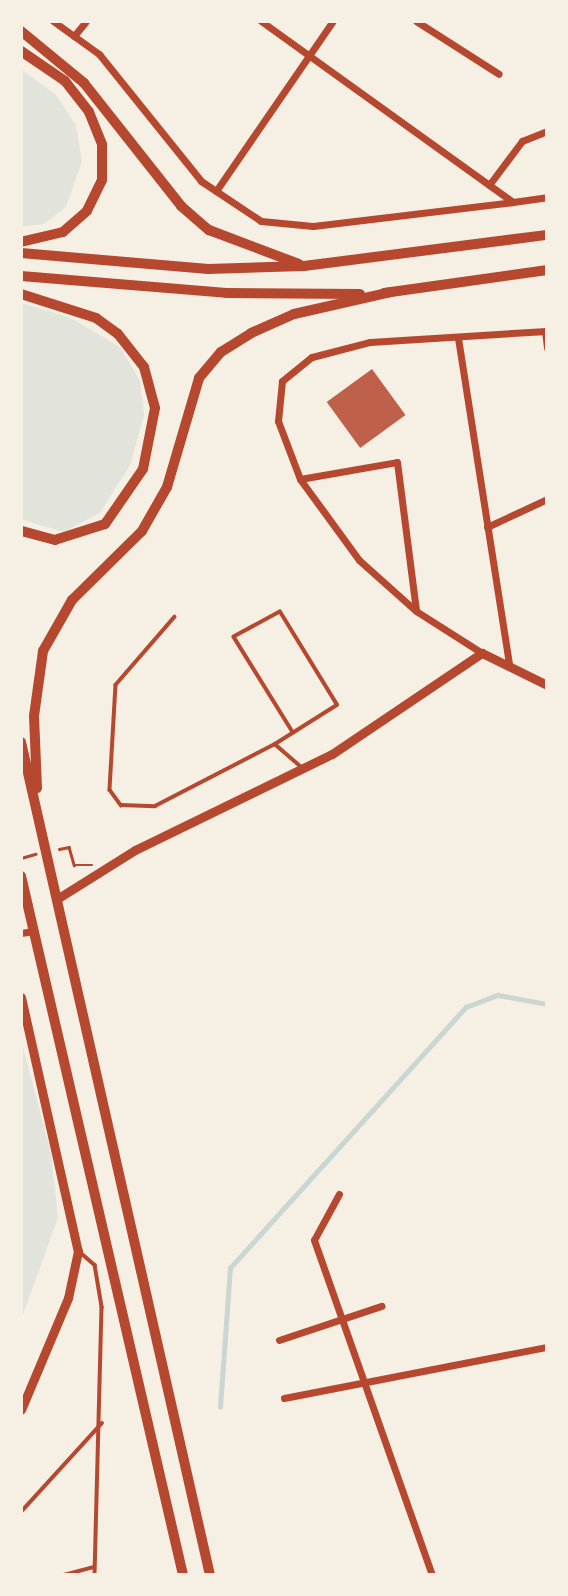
<!DOCTYPE html>
<style>
body{margin:0}
#map{position:relative;width:568px;height:1596px;overflow:hidden;background:#f6efe4;font-family:Poppins,sans-serif}
div>[style]{position:absolute}
[style*='--x']{left:calc(var(--x)*1px);top:calc(var(--y)*1px);width:calc(var(--w)*1px);rotate:calc(var(--a)*1deg)}
.green>*{inset:0;background:#e2e4dc}
.stream>*{height:4.5px;margin:-2.25px;padding:0 2.25px;transform-origin:2.25px;border-radius:2.25px;background:#c9d6d2}
.building>*{inset:0;background:#bf614a;transform-origin:0 0}
.path>*{height:2.5px;margin:-1.25px;padding:0 1.25px;transform-origin:1.25px;border-radius:1.25px;background:#b5482f}
.service>*{height:3.5px;margin:-1.75px;padding:0 1.75px;transform-origin:1.75px;border-radius:1.75px;background:#b5482f}
.minor>*{height:7px;margin:-3.5px;padding:0 3.5px;transform-origin:3.5px;border-radius:3.5px;background:#b5482f}
.tertiary>*{height:9px;margin:-4.5px;padding:0 4.5px;transform-origin:4.5px;border-radius:4.5px;background:#b5482f}
.trunk>*{height:10px;margin:-5px;padding:0 5px;transform-origin:5px;border-radius:5px;background:#b5482f}
span{translate:-50% -50%;white-space:nowrap;text-align:center;line-height:1.15;-webkit-text-stroke:7px #f6efe4;paint-order:stroke}
.frame{position:absolute;inset:0;border:23px solid #f6efe4;pointer-events:none}
</style>
<div id="map">
<div class="green">
<i style="clip-path:polygon(21px 69px,56px 95px,76px 125px,82px 162px,66px 207px,44px 224px,21px 227px)"></i>
<i style="clip-path:polygon(21px 303px,69px 317px,120px 347px,140px 381px,144px 415px,130px 465px,100px 513px,63px 532px,21px 519px)"></i>
<i style="clip-path:polygon(21px 1040px,51px 1153px,58px 1218px,21px 1320px)"></i>
</div>
<div class="stream">
<i style="--x:220;--y:1407;--w:139;--a:-85.9"></i>
<i style="--x:230;--y:1268;--w:352;--a:-47.9"></i>
<i style="--x:466;--y:1007;--w:34;--a:-21"></i>
<i style="--x:498;--y:995;--w:50;--a:10.4"></i>
</div>
<div class="building">
<i style="left:372px;top:369px;width:57px;height:56px;rotate:54deg"></i>
</div>
<div class="path">
<i style="--x:59;--y:849;--w:10;--a:-11"></i>
<i style="--x:69;--y:847;--w:19;--a:74"></i>
<i style="--x:74;--y:865;--w:18;--a:0"></i>
<i style="--x:21;--y:858;--w:15;--a:-16"></i>
</div>
<div class="service">
<i style="--x:175;--y:617;--w:90;--a:130.9"></i>
<i style="--x:116;--y:685;--w:105;--a:93.3"></i>
<i style="--x:110;--y:790;--w:19;--a:54"></i>
<i style="--x:121;--y:805;--w:34;--a:2"></i>
<i style="--x:155;--y:806;--w:135;--a:-27.3"></i>
<i style="--x:275;--y:744;--w:35;--a:41"></i>
<i style="--x:275;--y:744;--w:73;--a:-32.2"></i>
<i style="--x:337;--y:705;--w:109;--a:-121.5"></i>
<i style="--x:280;--y:612;--w:52;--a:151.5"></i>
<i style="--x:234;--y:637;--w:112;--a:58.2"></i>
<i style="--x:80;--y:1252;--w:20;--a:41"></i>
<i style="--x:95;--y:1265;--w:43;--a:80.5"></i>
<i style="--x:102;--y:1307;--w:268;--a:91.5"></i>
<i style="--x:21;--y:1512;--w:120;--a:-47.7"></i>
<i style="--x:64;--y:1575;--w:30;--a:-15"></i>
</div>
<div class="minor">
<i style="--x:53;--y:21;--w:57;--a:35.7"></i>
<i style="--x:99;--y:54;--w:163;--a:51.2"></i>
<i style="--x:201;--y:181;--w:72;--a:33.7"></i>
<i style="--x:261;--y:221;--w:52;--a:5.5"></i>
<i style="--x:313;--y:226;--w:201;--a:-6.8"></i>
<i style="--x:261;--y:21;--w:310;--a:35.7"></i>
<i style="--x:513;--y:202;--w:34;--a:-8"></i>
<i style="--x:416;--y:21;--w:98;--a:32.6"></i>
<i style="--x:74;--y:36;--w:19;--a:-51"></i>
<i style="--x:489;--y:185;--w:55;--a:-53.1"></i>
<i style="--x:522;--y:141;--w:27;--a:-22"></i>
<i style="--x:216;--y:191;--w:206;--a:-55.5"></i>
<i style="--x:545;--y:331;--w:17;--a:83"></i>
<i style="--x:458;--y:338;--w:331;--a:81.1"></i>
<i style="--x:300;--y:479;--w:98;--a:-9.9"></i>
<i style="--x:397;--y:462;--w:149;--a:82.7"></i>
<i style="--x:487;--y:527;--w:66;--a:-25"></i>
<i style="--x:482;--y:653;--w:78;--a:-147.5"></i>
<i style="--x:416;--y:611;--w:76;--a:-138.2"></i>
<i style="--x:359;--y:560;--w:100;--a:-126.1"></i>
<i style="--x:300;--y:479;--w:62;--a:-110.8"></i>
<i style="--x:278;--y:421;--w:40;--a:-84.3"></i>
<i style="--x:282;--y:381;--w:38;--a:-39"></i>
<i style="--x:312;--y:357;--w:60;--a:-14.5"></i>
<i style="--x:370;--y:342;--w:177;--a:-3.6"></i>
<i style="--x:21;--y:933;--w:13;--a:-9"></i>
<i style="--x:339;--y:1194;--w:52;--a:118.5"></i>
<i style="--x:314;--y:1240;--w:355;--a:70.6"></i>
<i style="--x:279;--y:1340;--w:108;--a:-18.4"></i>
<i style="--x:284;--y:1398;--w:268;--a:-11"></i>
</div>
<div class="tertiary">
<i style="--x:60;--y:897;--w:89;--a:-32.1"></i>
<i style="--x:135;--y:850;--w:219;--a:-26"></i>
<i style="--x:332;--y:754;--w:181;--a:-34"></i>
<i style="--x:482;--y:653;--w:72;--a:26.2"></i>
<i style="--x:21;--y:997;--w:260;--a:77.4"></i>
<i style="--x:78;--y:1251;--w:48;--a:102"></i>
<i style="--x:68;--y:1298;--w:121;--a:112.8"></i>
</div>
<div class="trunk">
<i style="--x:21;--y:31;--w:82;--a:39.5"></i>
<i style="--x:84;--y:83;--w:157;--a:51.7"></i>
<i style="--x:181;--y:206;--w:37;--a:41"></i>
<i style="--x:209;--y:230;--w:96;--a:20.7"></i>
<i style="--x:21;--y:51;--w:53;--a:34.3"></i>
<i style="--x:65;--y:81;--w:39;--a:52"></i>
<i style="--x:89;--y:112;--w:35;--a:68"></i>
<i style="--x:102;--y:145;--w:35;--a:90"></i>
<i style="--x:102;--y:180;--w:34;--a:116"></i>
<i style="--x:87;--y:211;--w:32;--a:139"></i>
<i style="--x:63;--y:232;--w:43;--a:166.6"></i>
<i style="--x:21;--y:253;--w:188;--a:4.9"></i>
<i style="--x:208;--y:269;--w:96;--a:-1.8"></i>
<i style="--x:304;--y:266;--w:245;--a:-7.3"></i>
<i style="--x:21;--y:276;--w:206;--a:4.7"></i>
<i style="--x:226;--y:293;--w:134;--a:0.4"></i>
<i style="--x:384;--y:293;--w:165;--a:-8"></i>
<i style="--x:21;--y:294;--w:79;--a:17.7"></i>
<i style="--x:96;--y:318;--w:27;--a:36"></i>
<i style="--x:118;--y:334;--w:42;--a:51.8"></i>
<i style="--x:144;--y:367;--w:42;--a:75"></i>
<i style="--x:155;--y:408;--w:62;--a:101.1"></i>
<i style="--x:143;--y:469;--w:67;--a:124.6"></i>
<i style="--x:105;--y:524;--w:52;--a:162.3"></i>
<i style="--x:55;--y:540;--w:35;--a:-165"></i>
<i style="--x:21;--y:742;--w:854;--a:77.22"></i>
<i style="--x:37;--y:788;--w:72;--a:-92.4"></i>
<i style="--x:34;--y:716;--w:66;--a:-82.1"></i>
<i style="--x:43;--y:651;--w:59;--a:-60.4"></i>
<i style="--x:72;--y:600;--w:98;--a:-44.6"></i>
<i style="--x:142;--y:531;--w:51;--a:-60.4"></i>
<i style="--x:167;--y:487;--w:114;--a:-73.6"></i>
<i style="--x:199;--y:378;--w:34;--a:-50"></i>
<i style="--x:221;--y:352;--w:36;--a:-32"></i>
<i style="--x:251;--y:333;--w:47;--a:-23.8"></i>
<i style="--x:294;--y:314;--w:99;--a:-12.8"></i>
<i style="--x:21;--y:876;--w:718;--a:76.95"></i>
</div>
<div class="frame"></div>
</div>
